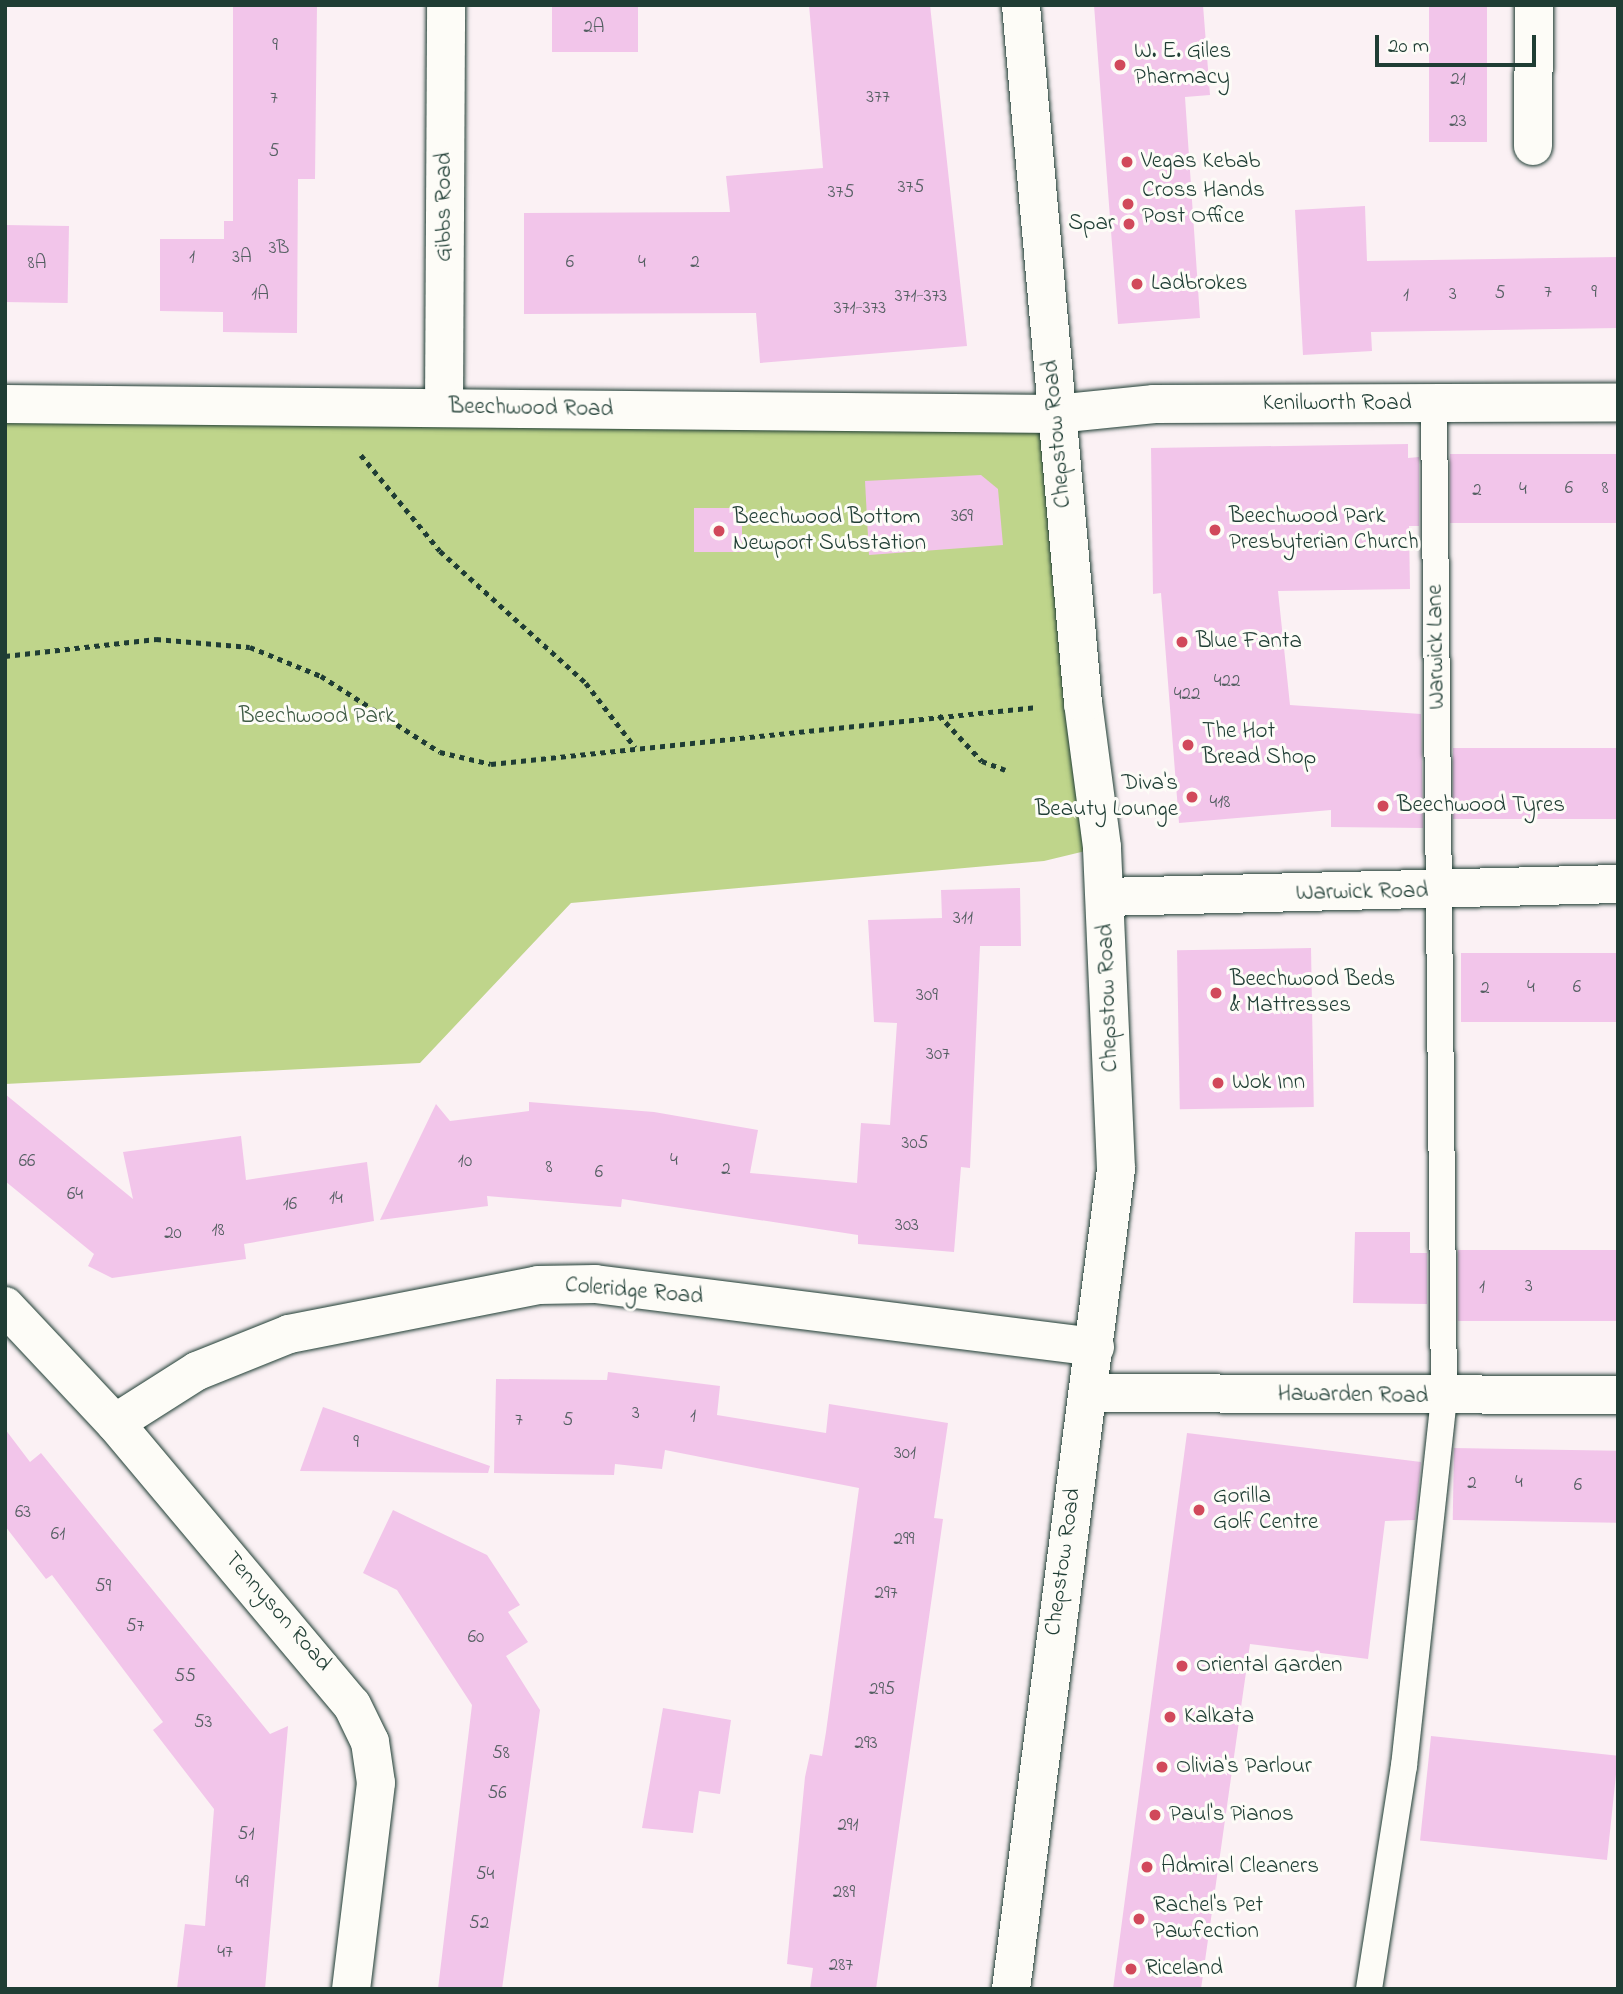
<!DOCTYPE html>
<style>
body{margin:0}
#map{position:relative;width:1623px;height:1994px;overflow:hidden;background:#fbf1f4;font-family:"Indie Flower",sans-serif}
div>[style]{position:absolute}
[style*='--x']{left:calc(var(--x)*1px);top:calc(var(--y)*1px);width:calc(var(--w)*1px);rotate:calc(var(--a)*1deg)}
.green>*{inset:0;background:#bfd58b}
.building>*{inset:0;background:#f2c5ea;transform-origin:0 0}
.path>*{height:4.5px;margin-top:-2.25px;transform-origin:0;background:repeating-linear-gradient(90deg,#1f3d34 0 5px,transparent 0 10px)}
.roads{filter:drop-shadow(0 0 2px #1f3d34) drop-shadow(0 0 2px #1f3d34)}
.lane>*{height:26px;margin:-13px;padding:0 13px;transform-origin:13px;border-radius:13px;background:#fdfcf7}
.street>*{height:38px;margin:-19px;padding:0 19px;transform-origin:19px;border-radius:19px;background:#fdfcf7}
.secondary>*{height:38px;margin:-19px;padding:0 19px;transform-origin:19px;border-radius:19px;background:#fdfcf7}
.dots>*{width:19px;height:19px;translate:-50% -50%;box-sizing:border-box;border:4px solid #fdfcf7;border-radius:50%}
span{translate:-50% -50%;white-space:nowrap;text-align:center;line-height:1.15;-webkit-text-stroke:6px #fdfcf7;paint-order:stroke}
.number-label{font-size:19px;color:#545f62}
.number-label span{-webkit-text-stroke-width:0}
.poi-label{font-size:23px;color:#1f3d34}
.left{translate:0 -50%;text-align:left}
.right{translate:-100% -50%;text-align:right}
.street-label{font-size:23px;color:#1f3d34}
.park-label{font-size:23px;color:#3f5b45}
.frame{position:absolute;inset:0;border:7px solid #1f3d34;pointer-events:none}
.scale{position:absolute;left:1375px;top:35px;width:161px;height:32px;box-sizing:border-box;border:4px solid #1f3d34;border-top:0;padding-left:9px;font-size:21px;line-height:24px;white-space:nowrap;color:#1f3d34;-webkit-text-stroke:5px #fdfcf7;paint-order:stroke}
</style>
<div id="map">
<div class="green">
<i style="clip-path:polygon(5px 404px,1056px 414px,1102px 847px,1044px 861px,571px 903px,420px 1063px,5px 1084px)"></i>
</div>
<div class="building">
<i style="clip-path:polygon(233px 5px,317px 5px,315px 179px,298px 179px,297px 333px,223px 332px,223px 312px,160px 311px,160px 239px,224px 239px,224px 221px,233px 221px)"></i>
<i style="left:552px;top:5px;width:86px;height:47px"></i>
<i style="clip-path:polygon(809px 5px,930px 5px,967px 346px,760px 363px,756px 313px,524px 314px,524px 213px,730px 212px,726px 176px,823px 168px)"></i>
<i style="clip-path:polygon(1094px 5px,1203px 5px,1210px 95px,1185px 97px,1200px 318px,1118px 324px)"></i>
<i style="left:1429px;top:5px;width:58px;height:137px"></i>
<i style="clip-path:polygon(1365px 206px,1367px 261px,1618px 257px,1618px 328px,1371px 332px,1372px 351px,1303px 355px,1295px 210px)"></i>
<i style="left:5px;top:225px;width:64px;height:77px;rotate:1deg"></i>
<i style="clip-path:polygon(1408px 444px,1408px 458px,1419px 457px,1419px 526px,1409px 526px,1410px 589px,1278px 591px,1290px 705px,1421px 714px,1423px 828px,1331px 827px,1331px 810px,1179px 823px,1161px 593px,1153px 594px,1151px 448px)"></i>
<i style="left:1618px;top:454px;width:69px;height:168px;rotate:90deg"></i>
<i style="clip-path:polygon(981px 475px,998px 489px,1003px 545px,869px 555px,865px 481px)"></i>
<i style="left:742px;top:508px;width:44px;height:48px;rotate:90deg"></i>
<i style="left:1618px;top:748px;width:71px;height:165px;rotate:90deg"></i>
<i style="clip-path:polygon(1020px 888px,1021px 946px,980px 946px,970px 1168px,961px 1167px,954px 1252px,858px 1244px,858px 1235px,622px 1199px,621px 1207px,487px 1196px,488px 1206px,380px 1220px,436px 1104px,450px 1121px,529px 1111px,529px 1102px,654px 1112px,758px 1130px,750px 1173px,857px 1183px,861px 1123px,890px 1125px,897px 1023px,874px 1022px,868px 920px,942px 918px,941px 890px)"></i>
<i style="left:1311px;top:948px;width:159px;height:134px;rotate:89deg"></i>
<i style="left:1618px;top:953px;width:69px;height:157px;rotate:90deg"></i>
<i style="clip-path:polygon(5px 1094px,133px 1199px,123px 1152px,241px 1136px,246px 1180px,367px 1162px,374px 1221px,244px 1244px,246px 1259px,112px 1278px,88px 1266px,94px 1254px,5px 1181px)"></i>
<i style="clip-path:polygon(1355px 1232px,1410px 1232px,1410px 1253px,1427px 1253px,1427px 1304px,1353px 1303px)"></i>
<i style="left:1618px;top:1250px;width:71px;height:160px;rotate:90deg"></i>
<i style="clip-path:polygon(608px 1372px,720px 1386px,717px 1415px,826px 1433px,829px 1404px,948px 1423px,934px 1518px,943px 1519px,876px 1989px,810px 1989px,813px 1968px,787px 1964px,805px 1777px,810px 1754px,822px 1756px,826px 1732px,859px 1488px,665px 1450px,662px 1469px,615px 1464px,614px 1475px,494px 1473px,496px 1379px,607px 1380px)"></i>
<i style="clip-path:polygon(323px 1407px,490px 1466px,488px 1473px,300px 1471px)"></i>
<i style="clip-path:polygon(5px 1429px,30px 1462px,41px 1453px,270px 1734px,288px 1726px,265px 1989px,177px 1989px,185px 1924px,205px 1926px,214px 1809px,153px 1730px,163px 1722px,52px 1575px,46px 1579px,5px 1526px)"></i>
<i style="clip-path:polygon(1187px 1433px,1421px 1462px,1415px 1520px,1385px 1521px,1368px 1659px,1250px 1644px,1201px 1989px,1113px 1989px)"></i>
<i style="left:1454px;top:1448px;width:164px;height:72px;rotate:1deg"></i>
<i style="clip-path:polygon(393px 1510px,487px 1555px,520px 1605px,508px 1612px,528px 1642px,506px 1656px,540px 1710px,502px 1989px,438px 1989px,472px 1705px,397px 1590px,363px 1573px)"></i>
<i style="clip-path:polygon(663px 1708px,731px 1720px,720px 1794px,699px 1791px,693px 1833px,642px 1828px)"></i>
<i style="left:1431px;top:1736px;width:188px;height:105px;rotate:6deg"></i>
</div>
<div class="path">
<i style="--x:361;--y:455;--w:124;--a:50.5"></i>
<i style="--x:440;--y:551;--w:197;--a:42.1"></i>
<i style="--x:586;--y:683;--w:81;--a:52.6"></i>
<i style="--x:5;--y:656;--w:152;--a:-6.4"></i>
<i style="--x:156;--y:639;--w:94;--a:4.9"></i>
<i style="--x:250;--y:647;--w:77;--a:22.2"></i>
<i style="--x:321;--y:676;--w:141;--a:32.6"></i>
<i style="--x:440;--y:752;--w:52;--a:13.2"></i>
<i style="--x:491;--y:764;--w:549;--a:-5.96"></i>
<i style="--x:939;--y:715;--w:63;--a:46.9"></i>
<i style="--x:982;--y:761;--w:25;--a:21"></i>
</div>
<div class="roads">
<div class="lane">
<i style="--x:1369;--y:1989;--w:226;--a:-81.1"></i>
<i style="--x:1404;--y:1766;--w:371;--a:-83.8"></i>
<i style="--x:1444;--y:1397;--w:994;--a:-90.58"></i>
</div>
<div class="street">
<i style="--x:1533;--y:146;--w:141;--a:-89.6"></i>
<i style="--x:444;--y:408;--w:403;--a:-89.7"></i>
<i style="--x:1056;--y:414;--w:99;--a:-5.8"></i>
<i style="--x:1154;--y:404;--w:464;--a:-0.2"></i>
<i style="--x:1105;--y:897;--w:513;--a:-1.45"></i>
<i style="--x:5;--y:1306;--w:161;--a:46.8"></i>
<i style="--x:115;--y:1423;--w:368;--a:50"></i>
<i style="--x:352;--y:1705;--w:41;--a:64.1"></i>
<i style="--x:370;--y:1742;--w:41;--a:81.7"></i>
<i style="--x:376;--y:1783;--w:208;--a:96.9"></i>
<i style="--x:1088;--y:1393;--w:530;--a:0.22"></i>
<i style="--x:115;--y:1423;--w:97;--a:-32.4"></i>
<i style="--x:197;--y:1371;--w:99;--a:-21.9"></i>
<i style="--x:289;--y:1334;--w:254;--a:-11.1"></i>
<i style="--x:538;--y:1285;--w:57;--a:-1"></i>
<i style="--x:595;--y:1284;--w:504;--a:7.18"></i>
</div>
<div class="secondary">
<i style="--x:5;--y:404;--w:1051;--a:0.55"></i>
<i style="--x:1011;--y:1989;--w:827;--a:-82.7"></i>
<i style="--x:1116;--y:1169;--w:322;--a:-92.5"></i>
<i style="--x:1102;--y:847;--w:145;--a:-97.5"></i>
<i style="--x:1083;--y:703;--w:701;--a:-95.08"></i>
</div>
</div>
<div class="dots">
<i style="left:1120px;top:65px;background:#d1495b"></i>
<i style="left:1127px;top:162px;background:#d1495b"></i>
<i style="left:1128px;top:204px;background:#d1495b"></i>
<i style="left:1129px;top:224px;background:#d1495b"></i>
<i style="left:1137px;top:284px;background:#d1495b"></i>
<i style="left:1215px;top:530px;background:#d1495b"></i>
<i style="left:719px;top:531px;background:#d1495b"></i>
<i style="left:1182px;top:642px;background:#d1495b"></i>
<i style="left:1188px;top:745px;background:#d1495b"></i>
<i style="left:1192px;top:797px;background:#d1495b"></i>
<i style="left:1383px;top:806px;background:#d1495b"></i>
<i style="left:1216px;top:993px;background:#d1495b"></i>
<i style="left:1218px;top:1083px;background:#d1495b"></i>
<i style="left:1199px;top:1510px;background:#d1495b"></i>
<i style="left:1182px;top:1666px;background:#d1495b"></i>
<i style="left:1170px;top:1717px;background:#d1495b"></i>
<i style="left:1162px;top:1767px;background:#d1495b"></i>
<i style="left:1155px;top:1815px;background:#d1495b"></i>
<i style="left:1147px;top:1867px;background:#d1495b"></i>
<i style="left:1139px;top:1919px;background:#d1495b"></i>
<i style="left:1131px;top:1969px;background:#d1495b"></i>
</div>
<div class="number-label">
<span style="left:594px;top:28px">2A</span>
<span style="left:275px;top:46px">9</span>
<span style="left:1458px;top:80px">21</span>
<span style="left:878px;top:98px">377</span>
<span style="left:274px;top:99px">7</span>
<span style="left:1458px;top:122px">23</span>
<span style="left:274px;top:152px">5</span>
<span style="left:911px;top:188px">375</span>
<span style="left:841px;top:193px">375</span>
<span style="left:279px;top:249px">3B</span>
<span style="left:192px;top:258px">1</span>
<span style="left:242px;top:258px">3A</span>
<span style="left:570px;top:263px">6</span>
<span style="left:642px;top:263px">4</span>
<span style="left:695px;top:263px">2</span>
<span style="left:37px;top:264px">8A</span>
<span style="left:1548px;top:293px">7</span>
<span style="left:1594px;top:293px">9</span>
<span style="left:1500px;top:294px">5</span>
<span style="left:260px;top:295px">1A</span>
<span style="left:1453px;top:295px">3</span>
<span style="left:1406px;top:296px">1</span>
<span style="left:921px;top:297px">371-373</span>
<span style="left:860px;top:309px">371-373</span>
<span style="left:1569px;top:489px">6</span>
<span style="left:1605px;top:489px">8</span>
<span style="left:1523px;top:490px">4</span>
<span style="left:1477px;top:491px">2</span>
<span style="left:962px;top:517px">369</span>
<span style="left:1227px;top:682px">422</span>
<span style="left:1187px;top:695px">422</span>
<span style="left:1220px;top:803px">418</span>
<span style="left:963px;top:919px">311</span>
<span style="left:1531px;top:988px">4</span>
<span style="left:1577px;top:988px">6</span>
<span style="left:1485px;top:989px">2</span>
<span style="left:927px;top:996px">309</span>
<span style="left:938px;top:1055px">307</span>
<span style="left:915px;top:1144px">305</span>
<span style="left:674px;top:1161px">4</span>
<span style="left:27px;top:1162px">66</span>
<span style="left:465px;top:1162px">10</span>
<span style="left:549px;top:1168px">8</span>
<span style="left:726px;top:1170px">2</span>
<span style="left:599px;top:1173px">6</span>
<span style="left:75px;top:1195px">64</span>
<span style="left:336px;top:1199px">14</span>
<span style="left:290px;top:1205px">16</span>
<span style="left:907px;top:1226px">303</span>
<span style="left:218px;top:1231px">18</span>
<span style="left:173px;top:1234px">20</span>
<span style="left:1529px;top:1287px">3</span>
<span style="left:1482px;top:1288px">1</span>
<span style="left:636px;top:1414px">3</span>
<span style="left:693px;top:1417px">1</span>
<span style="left:519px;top:1421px">7</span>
<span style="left:568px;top:1421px">5</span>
<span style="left:356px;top:1443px">9</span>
<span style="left:905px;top:1454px">301</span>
<span style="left:1519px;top:1483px">4</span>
<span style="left:1472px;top:1484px">2</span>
<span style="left:1578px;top:1486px">6</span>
<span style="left:23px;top:1513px">63</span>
<span style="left:58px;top:1535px">61</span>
<span style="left:904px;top:1540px">299</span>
<span style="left:103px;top:1587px">59</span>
<span style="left:886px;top:1594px">297</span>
<span style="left:135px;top:1627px">57</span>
<span style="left:476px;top:1638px">60</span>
<span style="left:185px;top:1677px">55</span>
<span style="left:882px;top:1690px">295</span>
<span style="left:203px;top:1723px">53</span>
<span style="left:866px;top:1744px">293</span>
<span style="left:501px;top:1754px">58</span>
<span style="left:497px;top:1794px">56</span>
<span style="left:848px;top:1826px">291</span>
<span style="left:246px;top:1835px">51</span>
<span style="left:485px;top:1875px">54</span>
<span style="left:242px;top:1883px">49</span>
<span style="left:844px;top:1893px">289</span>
<span style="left:479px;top:1924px">52</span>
<span style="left:225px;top:1953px">47</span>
<span style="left:841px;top:1966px">287</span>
</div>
<div class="poi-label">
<span class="left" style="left:1134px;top:65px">W. E. Giles<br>Pharmacy</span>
<span class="left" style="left:1141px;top:162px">Vegas Kebab</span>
<span class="left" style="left:1142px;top:204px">Cross Hands<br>Post Office</span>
<span class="right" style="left:1115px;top:224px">Spar</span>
<span class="left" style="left:1151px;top:284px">Ladbrokes</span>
<span class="left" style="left:1229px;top:530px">Beechwood Park<br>Presbyterian Church</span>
<span class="left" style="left:733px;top:531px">Beechwood Bottom<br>Newport Substation</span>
<span class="left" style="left:1196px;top:642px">Blue Fanta</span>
<span class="left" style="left:1202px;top:745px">The Hot<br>Bread Shop</span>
<span class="right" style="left:1178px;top:797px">Diva's<br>Beauty Lounge</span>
<span class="left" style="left:1397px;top:806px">Beechwood Tyres</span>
<span class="left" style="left:1230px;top:993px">Beechwood Beds<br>&amp; Mattresses</span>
<span class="left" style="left:1232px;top:1083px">Wok Inn</span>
<span class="left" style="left:1213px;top:1510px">Gorilla<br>Golf Centre</span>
<span class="left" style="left:1196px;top:1666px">Oriental Garden</span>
<span class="left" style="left:1184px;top:1717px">Kalkata</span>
<span class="left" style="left:1176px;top:1767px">Olivia's Parlour</span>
<span class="left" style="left:1169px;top:1815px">Paul's Pianos</span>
<span class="left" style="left:1161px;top:1867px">Admiral Cleaners</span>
<span class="left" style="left:1153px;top:1919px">Rachel's Pet<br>Pawfection</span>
<span class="left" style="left:1145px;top:1969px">Riceland</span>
</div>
<div class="street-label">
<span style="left:445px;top:207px;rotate:-90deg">Gibbs Road</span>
<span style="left:1337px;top:404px">Kenilworth Road</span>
<span style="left:531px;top:409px;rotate:1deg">Beechwood Road</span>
<span style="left:1058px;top:434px;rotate:-95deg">Chepstow Road</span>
<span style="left:1437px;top:647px;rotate:-91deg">Warwick Lane</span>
<span style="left:1362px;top:893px;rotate:-1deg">Warwick Road</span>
<span style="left:1109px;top:998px;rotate:-92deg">Chepstow Road</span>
<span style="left:634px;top:1292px;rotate:5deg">Coleridge Road</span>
<span style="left:1353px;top:1396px;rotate:1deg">Hawarden Road</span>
<span style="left:1064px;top:1562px;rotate:-82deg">Chepstow Road</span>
<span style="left:277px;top:1612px;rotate:49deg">Tennyson Road</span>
</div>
<div class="park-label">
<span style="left:317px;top:717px">Beechwood Park</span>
</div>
<div class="frame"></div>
<div class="scale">20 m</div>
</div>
